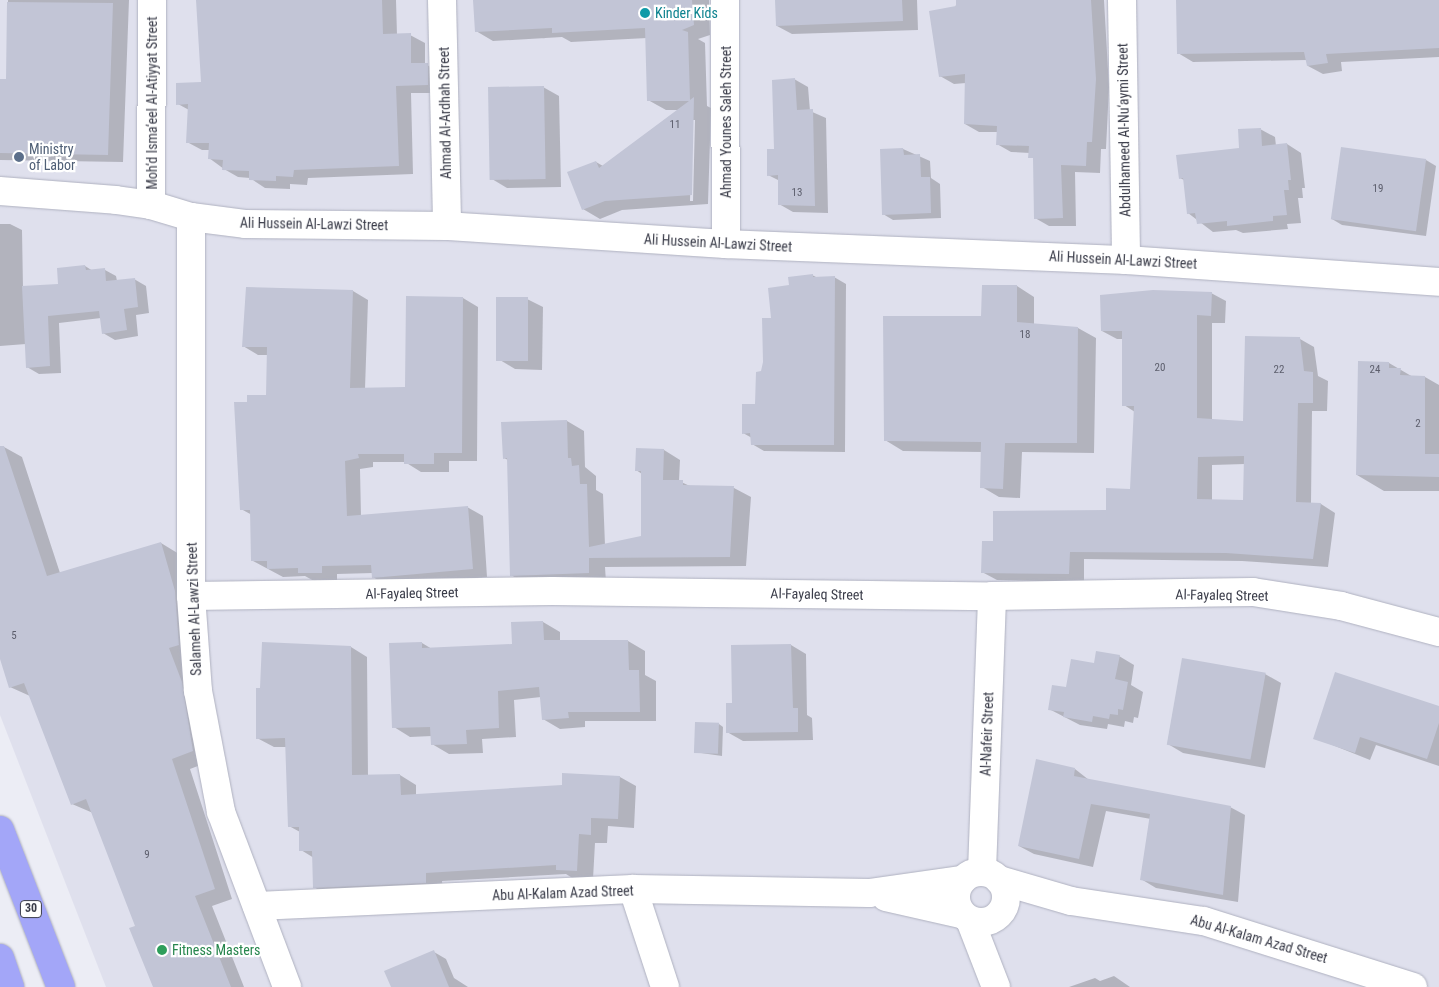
<!DOCTYPE html>
<meta charset="utf-8">
<style>
body{margin:0}
#map{position:relative;width:1439px;height:987px;overflow:hidden;background:#ecedf5;font-family:"Roboto Condensed",sans-serif}
div>[style]{position:absolute}
[style*='--x']{left:calc(var(--x)*1px);top:calc(var(--y)*1px);width:calc(var(--w)*1px);rotate:calc(var(--a)*1deg)}
.residential>*{inset:0;background:#dfe0ed}
.shadow>*{inset:0;background:#0003}
.building>*{inset:0;background:#c2c5d6;transform-origin:0 0}
.roads{filter:drop-shadow(0 0 1px #afb1c0) drop-shadow(0 0 1px #afb1c0)}
.minor>*{height:28px;margin:-14px;padding:0 14px;transform-origin:14px;border-radius:14px;background:#fff}
.minor>.ring{margin:-14px;padding:0;box-sizing:content-box;background:none;border:28px solid #fff;border-radius:50%}
.major>*{height:28px;margin:-14px;padding:0 14px;transform-origin:14px;border-radius:14px;background:#a3a6f8}
.dots>*{width:14px;height:14px;translate:-50% -50%;box-sizing:border-box;border:2px solid #fff;border-radius:50%}
span{translate:-50% -50%;white-space:nowrap;text-align:center;line-height:1.15;-webkit-text-stroke:4.5px #fff;paint-order:stroke}
.number-label{font-size:11px;color:#5c5e6c}
.number-label span{-webkit-text-stroke-width:0}
.shield-label span{padding:1px 4px;background:#fff;border:1px solid;border-radius:4px;-webkit-text-stroke-width:0}
.shield-label{font-size:12px;color:#3a3c49;font-weight:700}
.culture-label{font-size:14px;color:#0d838f}
.left{translate:0 -50%;text-align:left}
.street-label{font-size:14px;color:#3a3c49}
.service-label{font-size:14px;color:#4e5e75}
.leisure-label{font-size:14px;color:#27864d}
</style>
<div id="map">
<div class="residential">
<i style="clip-path:polygon(0 0,1439px 0,1439px 987px,106px 987px,0 715px)"></i>
</div>
<div class="shadow">
<i style="clip-path:polygon(8px 0,129px 0,123px 162px,0 160px,0 81px,7px 81px)"></i>
<i style="clip-path:polygon(198px 0,396px 0,397px 35px,410px 35px,425px 43px,425px 64px,442px 73px,442px 93px,411px 93px,413px 174px,308px 178px,307px 185px,290px 184px,290px 189px,265px 188px,250px 178px,238px 177px,224px 169px,209px 158px,210px 150px,202px 150px,187px 142px,189px 110px,178px 104px,202px 83px)"></i>
<i style="clip-path:polygon(evenodd,474px 0,709px 0,710px 35px,698px 39px,705px 43px,707px 106px,711px 108px,708px 204px,622px 210px,600px 219px,583px 209px,596px 162px,603px 166px,678px 110px,666px 110px,648px 100px,647px 38px,571px 42px,562px 37px,493px 41px,476px 31px,474px 0,692px 120px,695px 120px,693px 201px,690px 201px,692px 120px)"></i>
<i style="clip-path:polygon(776px 0,917px 0,918px 30px,792px 34px,777px 26px)"></i>
<i style="clip-path:polygon(957px 0,1104px 0,1109px 87px,1106px 149px,1101px 149px,1100px 173px,1075px 172px,1076px 226px,1049px 226px,1035px 218px,1034px 160px,1030px 153px,1011px 152px,997px 144px,998px 132px,979px 132px,965px 124px,966px 83px,954px 84px,940px 76px)"></i>
<i style="clip-path:polygon(1177px 0,1439px 0,1439px 57px,1341px 62px,1342px 71px,1323px 74px,1308px 66px,1307px 60px,1193px 62px,1178px 53px)"></i>
<i style="clip-path:polygon(794px 79px,808px 87px,810px 111px,826px 118px,828px 213px,793px 212px,779px 204px,780px 181px,768px 175px)"></i>
<i style="clip-path:polygon(543px 87px,559px 96px,561px 187px,507px 188px,492px 179px)"></i>
<i style="clip-path:polygon(1260px 129px,1275px 137px,1276px 146px,1287px 144px,1301px 153px,1305px 188px,1302px 188px,1303px 198px,1298px 198px,1301px 223px,1287px 224px,1288px 229px,1243px 233px,1236px 230px,1213px 232px,1188px 213px,1184px 180px,1180px 178px,1240px 149px)"></i>
<i style="clip-path:polygon(903px 149px,930px 161px,931px 178px,940px 184px,941px 218px,893px 220px,883px 214px)"></i>
<i style="clip-path:polygon(1426px 160px,1436px 166px,1426px 236px,1342px 225px,1332px 219px)"></i>
<i style="clip-path:polygon(0 224px,10px 224px,22px 230px,23px 288px,60px 286px,85px 266px,93px 271px,105px 270px,116px 276px,117px 281px,134px 279px,146px 286px,149px 313px,136px 315px,138px 336px,115px 340px,103px 333px,101px 318px,59px 323px,61px 373px,39px 374px,27px 367px,26px 344px,0 346px)"></i>
<i style="clip-path:polygon(812px 275px,818px 278px,834px 277px,846px 284px,845px 452px,764px 451px,752px 444px,752px 438px,743px 433px,756px 405px,773px 319px,791px 286px)"></i>
<i style="clip-path:polygon(1017px 286px,1034px 297px,1034px 325px,1078px 328px,1096px 338px,1094px 453px,1022px 452px,1020px 498px,999px 497px,982px 487px,982px 452px,903px 451px,885px 440px,982px 317px)"></i>
<i style="clip-path:polygon(353px 291px,368px 300px,365px 389px,406px 389px,463px 298px,478px 307px,477px 461px,449px 461px,449px 472px,421px 472px,405px 462px,373px 462px,373px 467px,360px 469px,361px 516px,467px 507px,483px 516px,487px 577px,388px 586px,373px 577px,373px 573px,337px 574px,337px 581px,314px 581px,305px 576px,283px 577px,253px 561px,252px 515px,241px 509px,248px 403px,268px 396px,268px 355px,258px 355px,243px 346px)"></i>
<i style="clip-path:polygon(evenodd,1211px 293px,1226px 301px,1225px 323px,1212px 323px,1212px 420px,1245px 422px,1300px 339px,1314px 347px,1318px 376px,1328px 381px,1327px 411px,1312px 411px,1311px 504px,1321px 504px,1335px 513px,1328px 567px,1242px 561px,1084px 559px,1084px 582px,997px 580px,982px 572px,995px 542px,1107px 512px,1132px 490px,1135px 412px,1124px 405px,1124px 339px,1117px 339px,1102px 331px,1211px 293px,1245px 464px,1245px 502px,1212px 501px,1212px 465px,1245px 464px)"></i>
<i style="clip-path:polygon(527px 299px,543px 307px,542px 370px,515px 369px,500px 360px)"></i>
<i style="clip-path:polygon(1359px 363px,1389px 363px,1413px 377px,1425px 377px,1439px 385px,1439px 491px,1384px 491px,1357px 475px)"></i>
<i style="clip-path:polygon(567px 421px,584px 431px,585px 467px,596px 476px,596px 490px,603px 494px,605px 545px,643px 537px,642px 474px,636px 470px,664px 450px,680px 460px,679px 481px,692px 487px,734px 488px,751px 497px,746px 566px,605px 567px,606px 582px,528px 585px,511px 575px,508px 460px,504px 458px)"></i>
<i style="clip-path:polygon(4px 447px,22px 457px,60px 573px,161px 543px,179px 554px,211px 761px,190px 769px,232px 899px,212px 906px,244px 987px,154px 987px,137px 927px,93px 813px,72px 804px,30px 696px,10px 687px,0 654px,0 448px)"></i>
<i style="clip-path:polygon(543px 622px,560px 632px,560px 641px,628px 641px,645px 651px,645px 675px,656px 681px,656px 721px,585px 721px,585px 727px,560px 729px,543px 719px,541px 697px,514px 700px,516px 737px,482px 739px,483px 753px,449px 754px,432px 744px,432px 736px,410px 737px,394px 727px,391px 645px,422px 643px,432px 649px,513px 645px,512px 623px)"></i>
<i style="clip-path:polygon(791px 645px,806px 654px,807px 715px,812px 718px,813px 740px,743px 741px,727px 732px,733px 704px,732px 646px)"></i>
<i style="clip-path:polygon(351px 647px,367px 657px,368px 776px,400px 775px,416px 785px,416px 795px,563px 787px,620px 777px,636px 786px,634px 828px,608px 826px,607px 843px,595px 843px,593px 879px,574px 879px,566px 874px,442px 881px,443px 892px,330px 897px,314px 887px,314px 858px,301px 850px,300px 832px,289px 826px,287px 747px,274px 747px,257px 738px)"></i>
<i style="clip-path:polygon(1119px 656px,1134px 665px,1131px 685px,1143px 692px,1138px 718px,1134px 717px,1133px 723px,1125px 721px,1124px 727px,1108px 724px,1107px 729px,1080px 725px,1049px 709px,1095px 665px)"></i>
<i style="clip-path:polygon(1265px 674px,1281px 683px,1265px 768px,1183px 753px,1168px 744px)"></i>
<i style="clip-path:polygon(1439px 708px,1439px 766px,1376px 745px,1370px 760px,1315px 738px)"></i>
<i style="clip-path:polygon(719px 724px,723px 727px,722px 756px,694px 752px)"></i>
<i style="clip-path:polygon(1075px 769px,1089px 780px,1230px 807px,1245px 815px,1238px 902px,1156px 888px,1141px 879px,1151px 819px,1106px 811px,1093px 867px,1034px 854px,1019px 846px)"></i>
<i style="clip-path:polygon(434px 952px,446px 959px,454px 978px,468px 987px,392px 987px)"></i>
<i style="clip-path:polygon(1114px 976px,1130px 987px,1069px 987px,1095px 978px,1100px 981px)"></i>
</div>
<div class="building">
<i style="clip-path:polygon(196px 0,382px 0,383px 34px,411px 33px,411px 63px,428px 63px,428px 85px,396px 86px,399px 166px,294px 170px,293px 177px,276px 176px,276px 181px,249px 180px,249px 171px,222px 170px,223px 160px,208px 159px,209px 143px,186px 143px,188px 104px,176px 105px,176px 83px,201px 82px)"></i>
<i style="clip-path:polygon(473px 0,692px 0,694px 25px,682px 30px,688px 32px,690px 100px,694px 97px,692px 195px,605px 201px,582px 210px,567px 172px,596px 161px,599px 168px,689px 101px,647px 101px,645px 28px,552px 33px,552px 28px,475px 32px)"></i>
<i style="clip-path:polygon(775px 0,902px 0,903px 21px,776px 26px)"></i>
<i style="clip-path:polygon(956px 0,1091px 0,1096px 79px,1092px 142px,1087px 142px,1086px 166px,1061px 165px,1063px 218px,1034px 219px,1033px 158px,1028px 158px,1029px 146px,996px 145px,997px 126px,964px 124px,965px 74px,939px 77px,929px 11px,956px 6px)"></i>
<i style="clip-path:polygon(1176px 0,1439px 0,1439px 48px,1326px 54px,1328px 63px,1307px 66px,1304px 52px,1177px 54px)"></i>
<i style="clip-path:polygon(7px 2px,113px 3px,108px 155px,0 153px,0 79px,6px 79px)"></i>
<i style="clip-path:polygon(795px 78px,797px 110px,813px 109px,815px 206px,778px 205px,778px 175px,767px 176px,767px 149px,774px 149px,772px 80px)"></i>
<i style="left:544px;top:86px;width:93px;height:56px;rotate:89deg"></i>
<i style="clip-path:polygon(1261px 128px,1262px 146px,1287px 143px,1291px 180px,1288px 180px,1289px 190px,1284px 190px,1287px 215px,1273px 216px,1273px 221px,1227px 226px,1227px 221px,1197px 224px,1195px 213px,1187px 214px,1183px 178px,1179px 179px,1176px 155px,1239px 148px,1238px 129px)"></i>
<i style="left:1341px;top:147px;width:86px;height:73px;rotate:8deg"></i>
<i style="clip-path:polygon(903px 148px,904px 155px,920px 154px,921px 177px,930px 177px,931px 213px,882px 215px,880px 149px)"></i>
<i style="clip-path:polygon(85px 265px,86px 270px,105px 268px,106px 281px,135px 278px,138px 307px,124px 309px,127px 330px,102px 334px,99px 311px,48px 316px,50px 366px,26px 368px,22px 286px,58px 284px,57px 268px)"></i>
<i style="clip-path:polygon(813px 274px,813px 277px,835px 276px,834px 445px,751px 445px,750px 433px,742px 434px,742px 404px,755px 404px,756px 372px,761px 371px,763px 362px,762px 318px,771px 318px,768px 288px,789px 285px,788px 277px)"></i>
<i style="clip-path:polygon(982px 285px,1017px 285px,1017px 322px,1078px 327px,1077px 443px,1005px 443px,1003px 489px,980px 488px,981px 442px,884px 441px,883px 316px,981px 316px)"></i>
<i style="clip-path:polygon(246px 287px,353px 290px,350px 388px,405px 387px,406px 296px,463px 297px,462px 453px,434px 453px,434px 464px,404px 464px,404px 454px,358px 454px,359px 458px,345px 461px,347px 516px,468px 506px,473px 569px,372px 578px,371px 565px,322px 566px,322px 573px,298px 573px,298px 568px,267px 569px,267px 561px,251px 561px,250px 510px,240px 510px,234px 402px,247px 402px,247px 395px,266px 395px,267px 347px,242px 347px)"></i>
<i style="clip-path:polygon(evenodd,1153px 290px,1212px 292px,1211px 316px,1197px 315px,1197px 418px,1243px 421px,1245px 336px,1300px 337px,1304px 371px,1313px 372px,1313px 403px,1298px 403px,1296px 502px,1321px 503px,1313px 559px,1226px 553px,1070px 552px,1069px 574px,981px 573px,982px 541px,993px 541px,993px 511px,1106px 510px,1106px 488px,1130px 489px,1134px 406px,1122px 406px,1122px 331px,1101px 331px,1100px 295px,1153px 290px,1244px 456px,1243px 500px,1197px 499px,1198px 457px,1244px 456px)"></i>
<i style="left:496px;top:297px;width:32px;height:64px"></i>
<i style="clip-path:polygon(1358px 361px,1389px 362px,1389px 368px,1401px 368px,1400px 375px,1425px 376px,1425px 454px,1439px 454px,1439px 477px,1356px 475px)"></i>
<i style="clip-path:polygon(567px 420px,568px 458px,571px 458px,572px 466px,579px 465px,580px 484px,587px 484px,589px 547px,641px 536px,641px 471px,635px 471px,636px 448px,664px 449px,663px 480px,683px 480px,683px 485px,734px 486px,730px 557px,589px 558px,589px 573px,510px 576px,507px 458px,503px 459px,501px 422px)"></i>
<i style="clip-path:polygon(0 446px,4px 446px,47px 576px,161px 542px,175px 591px,179px 645px,169px 648px,182px 682px,193px 751px,172px 759px,215px 889px,195px 896px,231px 987px,153px 987px,129px 928px,135px 926px,86px 799px,71px 805px,24px 683px,9px 688px,0 659px)"></i>
<i style="clip-path:polygon(543px 621px,544px 640px,628px 640px,629px 670px,639px 670px,640px 712px,568px 712px,569px 718px,542px 720px,539px 687px,498px 691px,499px 728px,466px 730px,467px 744px,431px 745px,430px 727px,392px 728px,389px 643px,422px 642px,422px 648px,512px 644px,511px 622px)"></i>
<i style="clip-path:polygon(262px 642px,351px 646px,352px 775px,400px 774px,401px 795px,562px 785px,562px 773px,620px 776px,618px 819px,591px 818px,591px 835px,579px 834px,577px 871px,556px 870px,556px 865px,426px 873px,426px 883px,313px 888px,312px 851px,299px 851px,299px 827px,288px 827px,285px 738px,256px 739px,256px 688px,260px 688px)"></i>
<i style="clip-path:polygon(791px 644px,793px 708px,798px 708px,798px 732px,726px 733px,726px 703px,732px 703px,731px 645px)"></i>
<i style="clip-path:polygon(1096px 651px,1120px 655px,1115px 679px,1128px 682px,1123px 710px,1118px 709px,1118px 715px,1110px 714px,1109px 719px,1093px 716px,1092px 722px,1063px 717px,1064px 712px,1048px 710px,1052px 685px,1066px 687px,1071px 659px,1094px 663px)"></i>
<i style="left:1182px;top:658px;width:85px;height:88px;rotate:10deg"></i>
<i style="clip-path:polygon(1335px 672px,1439px 706px,1439px 723px,1427px 759px,1360px 737px,1355px 753px,1313px 739px)"></i>
<i style="left:695px;top:722px;width:24px;height:31px;rotate:2deg"></i>
<i style="clip-path:polygon(1036px 759px,1075px 768px,1074px 776px,1231px 806px,1223px 895px,1140px 880px,1150px 814px,1091px 804px,1079px 859px,1018px 846px)"></i>
<i style="clip-path:polygon(434px 950px,449px 987px,391px 987px,384px 971px)"></i>
</div>
<div class="roads">
<div class="minor">
<i style="--x:442;--y:0;--w:226;--a:88.7"></i>
<i style="--x:725;--y:0;--w:244;--a:89.8"></i>
<i style="--x:1122;--y:0;--w:260;--a:89.1"></i>
<i style="--x:0;--y:191;--w:116;--a:4.4"></i>
<i style="--x:116;--y:200;--w:35;--a:8"></i>
<i style="--x:151;--y:205;--w:42;--a:16.7"></i>
<i style="--x:191;--y:217;--w:54;--a:7.4"></i>
<i style="--x:245;--y:224;--w:202;--a:0.6"></i>
<i style="--x:447;--y:226;--w:280;--a:3.7"></i>
<i style="--x:726;--y:244;--w:400;--a:2.3"></i>
<i style="--x:1126;--y:260;--w:314;--a:4"></i>
<i style="--x:151;--y:205;--w:205;--a:-89.7"></i>
<i style="--x:191;--y:217;--w:379;--a:90"></i>
<i style="--x:191;--y:596;--w:95;--a:85.8"></i>
<i style="--x:198;--y:691;--w:123;--a:79.2"></i>
<i style="--x:221;--y:812;--w:187;--a:69.3"></i>
<i style="--x:191;--y:596;--w:361;--a:-0.8"></i>
<i style="--x:552;--y:591;--w:440;--a:0.7"></i>
<i style="--x:992;--y:596;--w:261;--a:-0.9"></i>
<i style="--x:1253;--y:592;--w:89;--a:9"></i>
<i style="--x:1341;--y:606;--w:101;--a:14.9"></i>
<i style="--x:982;--y:871;--w:275;--a:-87.9"></i>
<i class="ring" style="left:956px;top:872px;width:22px;height:22px"></i>
<i style="--x:999;--y:880;--w:75;--a:16.3"></i>
<i style="--x:1071;--y:901;--w:134;--a:8.6"></i>
<i style="--x:1204;--y:921;--w:219;--a:17.5"></i>
<i style="--x:633;--y:889;--w:103;--a:71.9"></i>
<i style="--x:886;--y:897;--w:77;--a:12.8"></i>
<i style="--x:257;--y:906;--w:376;--a:-2.6"></i>
<i style="--x:633;--y:889;--w:236;--a:1"></i>
<i style="--x:869;--y:893;--w:94;--a:-8"></i>
<i style="--x:970;--y:920;--w:72;--a:68.8"></i>
</div>
<div class="major">
<i style="--x:0;--y:830;--w:168;--a:68.8"></i>
<i style="--x:0;--y:958;--w:31;--a:71"></i>
</div>
</div>
<div class="dots">
<i style="left:645px;top:13px;background:#0f9aa8"></i>
<i style="left:19px;top:157px;background:#5c6f8a"></i>
<i style="left:162px;top:950px;background:#2e9e5b"></i>
</div>
<div class="number-label">
<span style="left:675px;top:125px">11</span>
<span style="left:1378px;top:189px">19</span>
<span style="left:797px;top:193px">13</span>
<span style="left:1025px;top:335px">18</span>
<span style="left:1160px;top:368px">20</span>
<span style="left:1279px;top:370px">22</span>
<span style="left:1375px;top:370px">24</span>
<span style="left:1418px;top:424px">2</span>
<span style="left:14px;top:636px">5</span>
<span style="left:147px;top:855px">9</span>
</div>
<div class="shield-label">
<span style="left:31px;top:909px">30</span>
</div>
<div class="culture-label">
<span class="left" style="left:655px;top:13px">Kinder Kids</span>
</div>
<div class="street-label">
<span style="left:152px;top:103px;rotate:-90deg">Moh‘d Isma‘eel Al-Atiyyat Street</span>
<span style="left:445px;top:113px;rotate:-91deg">Ahmad Al-Ardhah Street</span>
<span style="left:726px;top:122px;rotate:-90deg">Ahmad Younes Saleh Street</span>
<span style="left:1124px;top:130px;rotate:-91deg">Abdulhameed Al-Nu‘aymi Street</span>
<span style="left:314px;top:224px;rotate:1deg">Ali Hussein Al-Lawzi Street</span>
<span style="left:718px;top:243px;rotate:3deg">Ali Hussein Al-Lawzi Street</span>
<span style="left:1123px;top:260px;rotate:3deg">Ali Hussein Al-Lawzi Street</span>
<span style="left:412px;top:593px;rotate:-1deg">Al-Fayaleq Street</span>
<span style="left:817px;top:594px;rotate:1deg">Al-Fayaleq Street</span>
<span style="left:1222px;top:595px;rotate:1deg">Al-Fayaleq Street</span>
<span style="left:194px;top:609px;rotate:-92deg">Salameh Al-Lawzi Street</span>
<span style="left:987px;top:734px;rotate:-88deg">Al-Nafeir Street</span>
<span style="left:563px;top:893px;rotate:-2deg">Abu Al-Kalam Azad Street</span>
<span style="left:1259px;top:939px;rotate:16deg">Abu Al-Kalam Azad Street</span>
</div>
<div class="service-label">
<span class="left" style="left:29px;top:157px">Ministry<br>of Labor</span>
</div>
<div class="leisure-label">
<span class="left" style="left:172px;top:950px">Fitness Masters</span>
</div>
</div>
